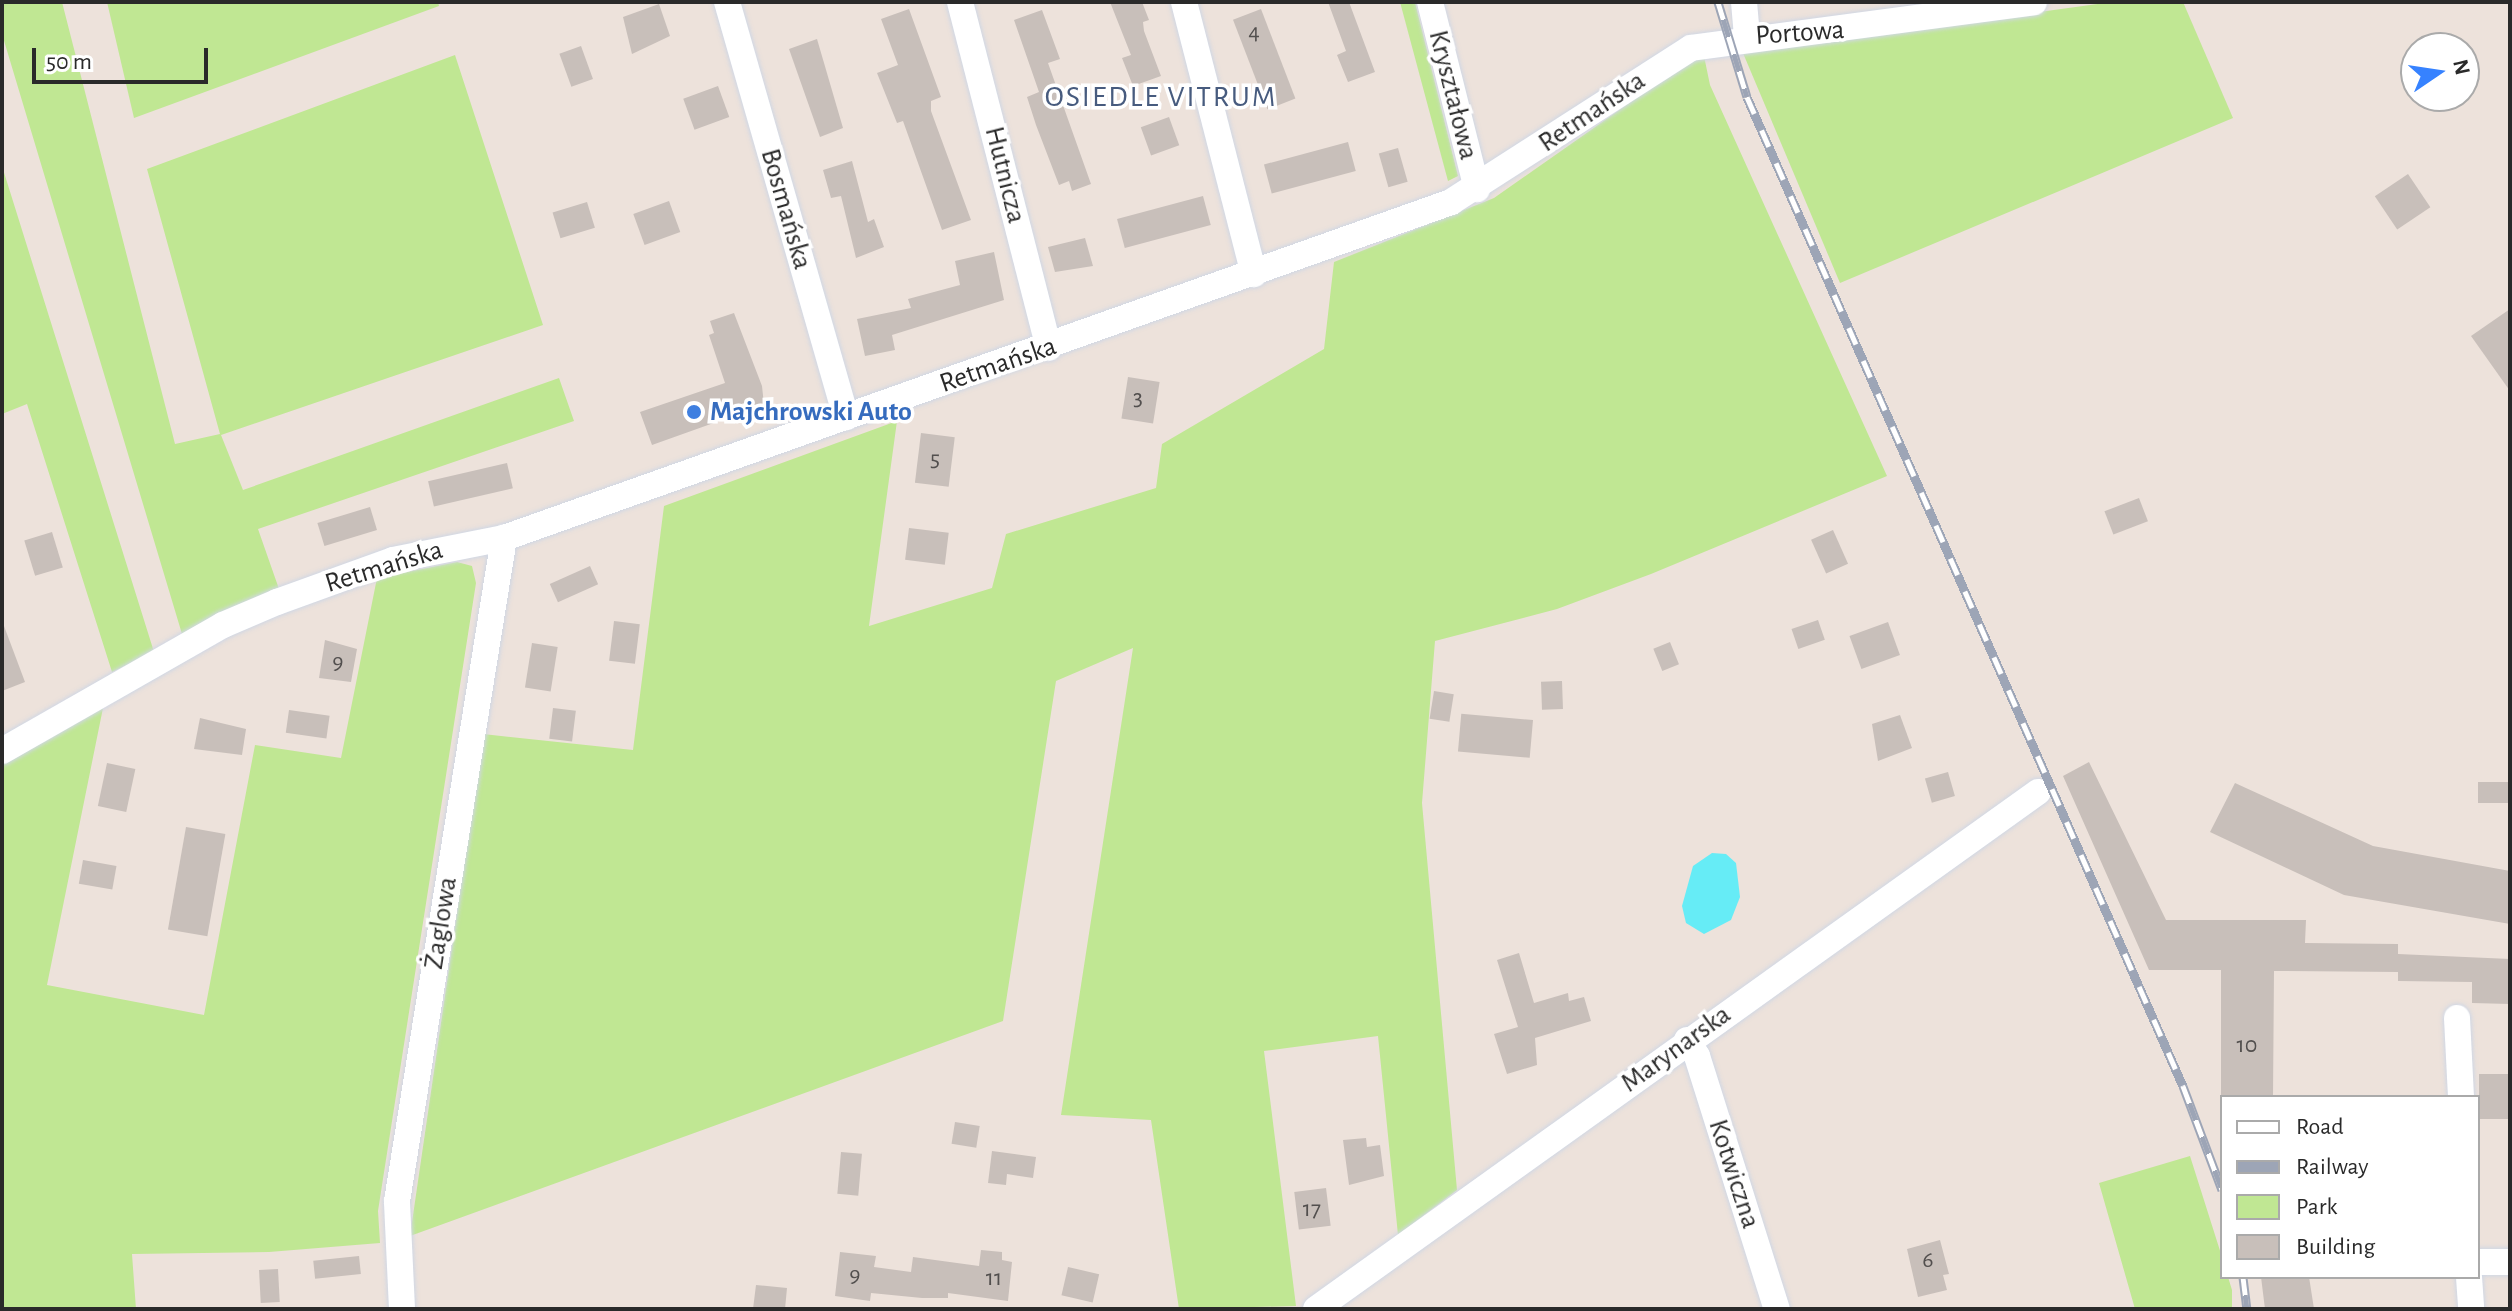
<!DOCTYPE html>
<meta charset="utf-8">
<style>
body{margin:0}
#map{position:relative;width:2512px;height:1311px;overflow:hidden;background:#ede2db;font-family:"Alegreya Sans",sans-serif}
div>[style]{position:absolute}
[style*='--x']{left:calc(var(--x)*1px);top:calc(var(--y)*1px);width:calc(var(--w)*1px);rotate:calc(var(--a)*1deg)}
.green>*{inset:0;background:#c0e793}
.water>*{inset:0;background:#66ecf6}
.building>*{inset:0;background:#c8bfba;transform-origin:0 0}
.roads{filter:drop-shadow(0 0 2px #d0d7e4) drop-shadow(0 0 2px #d0d7e4)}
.minor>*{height:26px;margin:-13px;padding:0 13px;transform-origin:13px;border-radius:13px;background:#fff}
.rail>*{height:9px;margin-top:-4.5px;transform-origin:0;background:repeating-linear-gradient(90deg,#fff 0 18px,#9da5b6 0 36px);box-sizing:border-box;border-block:2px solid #9da5b6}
.dots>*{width:22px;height:22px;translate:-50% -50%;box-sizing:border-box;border:4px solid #fff;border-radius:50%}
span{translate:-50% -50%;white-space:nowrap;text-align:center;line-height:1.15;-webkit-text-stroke:7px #fff;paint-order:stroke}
.number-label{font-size:24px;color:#524f4e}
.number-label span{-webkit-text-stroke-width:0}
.street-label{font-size:28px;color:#2a2a2a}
.shop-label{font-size:28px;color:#366cbe;font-weight:700}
.left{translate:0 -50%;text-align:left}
.neighbourhood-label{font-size:30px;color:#475b7e;letter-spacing:2px}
.frame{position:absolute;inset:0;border:4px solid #2a2a2a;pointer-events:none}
.legend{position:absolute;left:2220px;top:1095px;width:260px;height:184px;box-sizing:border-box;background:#fff;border:2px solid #aaa;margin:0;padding:10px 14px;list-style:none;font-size:24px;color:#2a2a2a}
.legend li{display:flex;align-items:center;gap:16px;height:40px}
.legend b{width:40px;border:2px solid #aaa}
.north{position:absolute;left:2400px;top:32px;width:80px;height:80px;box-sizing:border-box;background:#fff;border:2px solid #aaa;border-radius:50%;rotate:77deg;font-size:22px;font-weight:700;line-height:32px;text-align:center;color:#2a2a2a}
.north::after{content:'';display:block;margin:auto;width:28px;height:36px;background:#3682ff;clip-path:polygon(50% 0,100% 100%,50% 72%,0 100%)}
.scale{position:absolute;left:32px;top:48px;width:176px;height:36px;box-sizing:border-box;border:4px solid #2a2a2a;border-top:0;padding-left:10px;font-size:24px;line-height:28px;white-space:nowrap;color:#2a2a2a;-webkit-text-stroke:6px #fff;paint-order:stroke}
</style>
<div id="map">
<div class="green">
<i style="clip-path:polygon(2px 2px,62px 2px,175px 444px,220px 434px,147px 169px,455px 55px,543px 325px,221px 435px,243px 490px,559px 378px,574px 421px,258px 529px,279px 589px,182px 634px,2px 34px)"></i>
<i style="clip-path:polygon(107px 2px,438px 2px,439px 6px,134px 118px)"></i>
<i style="clip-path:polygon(1400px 2px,1415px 2px,1458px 176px,1448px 181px)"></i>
<i style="clip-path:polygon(2112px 2px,2183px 2px,2233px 118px,1840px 283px,1743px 53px)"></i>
<i style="clip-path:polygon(1704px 56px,1710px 85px,1887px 476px,1651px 574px,1557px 609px,1435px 641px,1422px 803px,1457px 1190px,1398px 1235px,1378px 1036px,1264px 1051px,1296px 1306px,1179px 1309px,1151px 1120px,1061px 1115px,1133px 648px,1056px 681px,1003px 1021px,410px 1236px,483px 734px,633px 750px,664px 506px,897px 421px,869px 626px,992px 588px,1006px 534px,1156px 488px,1162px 444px,1324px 349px,1334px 262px,1494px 198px,1679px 68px)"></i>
<i style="clip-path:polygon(2px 166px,154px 652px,112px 672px,27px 404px,2px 414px)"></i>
<i style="clip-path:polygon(457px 562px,472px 566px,476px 583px,378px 1211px,380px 1243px,269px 1252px,132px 1254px,136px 1309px,2px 1309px,2px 763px,103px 708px,47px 985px,204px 1015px,255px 745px,341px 758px,377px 578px)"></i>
<i style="clip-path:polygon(2190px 1156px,2222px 1257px,2222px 1277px,2228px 1277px,2232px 1290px,2232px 1309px,2135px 1309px,2099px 1183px)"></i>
</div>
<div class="water">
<i style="clip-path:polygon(1712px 853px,1726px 854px,1736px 863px,1740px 897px,1731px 920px,1704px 934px,1686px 923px,1682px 906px,1693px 866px)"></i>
</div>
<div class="building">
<i style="clip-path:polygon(1110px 2px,1142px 2px,1149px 20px,1143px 22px,1144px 31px,1161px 76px,1133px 86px,1122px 58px,1131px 55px)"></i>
<i style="clip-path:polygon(1328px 2px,1349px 2px,1375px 72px,1348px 82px,1337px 55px,1346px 51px)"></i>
<i style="clip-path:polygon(659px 4px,670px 36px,632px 54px,623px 17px)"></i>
<i style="clip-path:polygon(909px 9px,941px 97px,931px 101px,931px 111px,971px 220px,942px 230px,903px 121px,897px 123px,877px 73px,898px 65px,881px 19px)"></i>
<i style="left:1261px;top:9px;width:96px;height:30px;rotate:69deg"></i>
<i style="clip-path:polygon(1042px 10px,1060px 59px,1048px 63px,1091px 184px,1072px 191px,1069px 181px,1059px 185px,1036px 125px,1027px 97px,1039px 92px,1014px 20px)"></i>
<i style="clip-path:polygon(817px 39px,843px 128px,820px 137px,789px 49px)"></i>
<i style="left:581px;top:46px;width:35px;height:23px;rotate:70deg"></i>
<i style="left:718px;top:86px;width:33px;height:37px;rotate:70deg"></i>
<i style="left:1169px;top:117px;width:30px;height:30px;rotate:70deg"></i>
<i style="left:1348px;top:142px;width:30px;height:87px;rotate:75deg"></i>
<i style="left:1398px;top:148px;width:35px;height:20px;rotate:74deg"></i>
<i style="clip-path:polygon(852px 161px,868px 222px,874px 219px,884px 247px,856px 258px,841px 196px,831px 198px,823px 170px)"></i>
<i style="left:2408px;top:174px;width:40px;height:40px;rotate:56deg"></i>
<i style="left:1203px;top:196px;width:30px;height:89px;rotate:75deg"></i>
<i style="left:669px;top:201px;width:33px;height:38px;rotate:70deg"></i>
<i style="left:587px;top:202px;width:27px;height:36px;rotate:73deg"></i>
<i style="clip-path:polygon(1085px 238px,1093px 266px,1055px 272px,1048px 247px)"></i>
<i style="clip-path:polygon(994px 252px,1004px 300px,892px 335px,895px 350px,865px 356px,857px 319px,911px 308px,908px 299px,960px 285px,955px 261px)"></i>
<i style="clip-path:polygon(2510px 309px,2510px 391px,2471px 336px)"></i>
<i style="clip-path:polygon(734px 313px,762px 386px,764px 405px,652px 445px,640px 412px,725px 383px,709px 335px,714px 333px,710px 321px)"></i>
<i style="left:1128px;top:377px;width:32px;height:42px;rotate:9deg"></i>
<i style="left:921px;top:433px;width:34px;height:50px;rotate:7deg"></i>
<i style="left:507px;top:463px;width:26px;height:81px;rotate:77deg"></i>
<i style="left:2139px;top:498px;width:25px;height:37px;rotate:69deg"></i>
<i style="left:370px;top:507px;width:24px;height:55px;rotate:73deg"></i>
<i style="left:909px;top:528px;width:40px;height:32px;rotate:7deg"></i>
<i style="left:1833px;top:530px;width:37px;height:24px;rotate:66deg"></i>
<i style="left:52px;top:532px;width:37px;height:29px;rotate:73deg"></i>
<i style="left:590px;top:566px;width:20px;height:44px;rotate:66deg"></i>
<i style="left:1818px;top:620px;width:21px;height:28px;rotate:71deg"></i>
<i style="left:614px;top:621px;width:26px;height:40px;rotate:7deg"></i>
<i style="left:1888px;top:622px;width:35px;height:41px;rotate:70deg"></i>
<i style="clip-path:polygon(4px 626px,25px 682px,2px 691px,2px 627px)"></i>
<i style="clip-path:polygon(325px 640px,357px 649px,351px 682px,319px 678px)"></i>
<i style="left:1670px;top:642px;width:24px;height:18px;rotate:68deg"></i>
<i style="left:532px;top:643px;width:26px;height:45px;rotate:9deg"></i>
<i style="left:1562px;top:681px;width:28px;height:21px;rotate:88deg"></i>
<i style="left:1434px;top:691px;width:20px;height:28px;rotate:9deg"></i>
<i style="left:553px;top:708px;width:23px;height:31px;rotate:7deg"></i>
<i style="left:289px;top:710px;width:41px;height:23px;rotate:8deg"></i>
<i style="clip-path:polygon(1900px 715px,1912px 748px,1878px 761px,1872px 724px)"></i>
<i style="clip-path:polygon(200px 718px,246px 729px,242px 755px,194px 749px)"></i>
<i style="left:1533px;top:720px;width:38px;height:72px;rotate:95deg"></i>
<i style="clip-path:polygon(2089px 762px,2166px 920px,2306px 920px,2305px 943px,2398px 944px,2398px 954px,2510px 959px,2510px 1004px,2472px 1003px,2472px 982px,2398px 981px,2398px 972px,2274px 971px,2273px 1097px,2221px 1097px,2221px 970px,2149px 970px,2063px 776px)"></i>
<i style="left:107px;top:763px;width:29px;height:44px;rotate:12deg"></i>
<i style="left:1948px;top:772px;width:25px;height:24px;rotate:74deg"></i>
<i style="left:2510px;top:782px;width:21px;height:32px;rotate:90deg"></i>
<i style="clip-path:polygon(2235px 783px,2373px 846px,2510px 871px,2510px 924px,2344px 895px,2210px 832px)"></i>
<i style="left:186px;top:827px;width:40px;height:104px;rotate:10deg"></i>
<i style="left:83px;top:860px;width:34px;height:24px;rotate:10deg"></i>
<i style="clip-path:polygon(1519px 953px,1534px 1003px,1568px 993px,1569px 1001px,1584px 997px,1591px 1021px,1535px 1038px,1537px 1065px,1507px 1074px,1494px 1034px,1518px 1027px,1497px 960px)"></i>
<i style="left:2510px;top:1074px;width:45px;height:31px;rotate:90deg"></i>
<i style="left:955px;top:1122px;width:25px;height:22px;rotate:9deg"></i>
<i style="clip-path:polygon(1366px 1138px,1367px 1147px,1380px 1145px,1384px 1176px,1349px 1185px,1343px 1140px)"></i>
<i style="clip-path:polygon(992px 1151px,1036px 1157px,1033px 1178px,1007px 1174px,1006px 1185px,988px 1183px)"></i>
<i style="left:841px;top:1152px;width:21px;height:42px;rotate:5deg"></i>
<i style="left:1326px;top:1188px;width:38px;height:32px;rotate:83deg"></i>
<i style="clip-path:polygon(1940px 1240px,1949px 1274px,1943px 1275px,1947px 1290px,1918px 1297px,1907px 1249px)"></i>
<i style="clip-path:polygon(981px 1250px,1002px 1252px,1002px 1260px,1012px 1262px,1008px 1301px,948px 1293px,948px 1298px,922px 1298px,871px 1293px,870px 1301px,835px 1296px,840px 1252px,876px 1256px,874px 1267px,911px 1272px,913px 1257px,979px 1266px)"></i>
<i style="left:359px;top:1256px;width:18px;height:46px;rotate:84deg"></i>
<i style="left:1068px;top:1267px;width:32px;height:29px;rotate:13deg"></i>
<i style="left:278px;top:1269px;width:33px;height:19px;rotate:87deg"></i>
<i style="clip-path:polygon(2261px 1277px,2309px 1277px,2314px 1309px,2265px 1309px)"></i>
<i style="clip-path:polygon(756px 1285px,787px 1288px,785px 1309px,753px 1309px)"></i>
</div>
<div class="roads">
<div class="minor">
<i style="--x:727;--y:2;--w:432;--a:74"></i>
<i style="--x:960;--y:2;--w:357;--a:75.6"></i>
<i style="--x:1184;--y:2;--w:281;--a:75.6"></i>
<i style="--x:1430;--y:2;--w:193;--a:75.9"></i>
<i style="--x:1744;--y:2;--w:35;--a:85"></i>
<i style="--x:2;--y:751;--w:254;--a:-29.7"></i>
<i style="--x:223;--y:625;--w:59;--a:-23.1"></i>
<i style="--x:277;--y:602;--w:123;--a:-19.9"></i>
<i style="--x:393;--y:560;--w:113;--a:-11.2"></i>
<i style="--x:504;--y:538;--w:1005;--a:-19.53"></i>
<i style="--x:1451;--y:202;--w:285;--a:-32.7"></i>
<i style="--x:1691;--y:48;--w:346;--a:-7.6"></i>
<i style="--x:2457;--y:1018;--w:79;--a:87.1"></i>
<i style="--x:1687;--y:1040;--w:19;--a:58"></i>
<i style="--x:1697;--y:1056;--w:265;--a:72.5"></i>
<i style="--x:2478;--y:1262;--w:32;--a:0"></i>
<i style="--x:2469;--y:1277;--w:32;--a:86"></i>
<i style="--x:402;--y:1309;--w:108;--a:-92.7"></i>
<i style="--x:397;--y:1201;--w:672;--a:-80.83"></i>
<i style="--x:1316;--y:1309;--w:888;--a:-35.61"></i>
</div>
</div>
<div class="rail">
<i style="--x:1718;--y:2;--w:99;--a:73"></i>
<i style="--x:1747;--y:97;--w:1081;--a:66.21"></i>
<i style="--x:2183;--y:1086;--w:111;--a:69.4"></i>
<i style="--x:2243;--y:1277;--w:32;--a:83"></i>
</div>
<div class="dots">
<i style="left:694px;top:412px;background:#3f7fe0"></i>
</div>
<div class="number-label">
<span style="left:1254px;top:33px">4</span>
<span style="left:1138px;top:399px">3</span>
<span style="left:935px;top:460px">5</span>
<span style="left:338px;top:663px">9</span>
<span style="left:2247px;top:1046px">10</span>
<span style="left:1312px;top:1210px">17</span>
<span style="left:1928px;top:1261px">6</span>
<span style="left:855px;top:1276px">9</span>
<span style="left:994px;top:1279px">11</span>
</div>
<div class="street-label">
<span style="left:1800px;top:33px;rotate:-4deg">Portowa</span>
<span style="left:1453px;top:95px;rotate:76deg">Kryształowa</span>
<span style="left:1592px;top:112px;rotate:-34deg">Retmańska</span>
<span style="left:1005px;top:175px;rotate:76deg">Hutnicza</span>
<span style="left:786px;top:209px;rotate:74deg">Bosmańska</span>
<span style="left:998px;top:365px;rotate:-19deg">Retmańska</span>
<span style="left:384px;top:567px;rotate:-17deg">Retmańska</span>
<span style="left:441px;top:923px;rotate:-81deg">Żaglowa</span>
<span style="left:1676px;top:1049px;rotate:-36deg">Marynarska</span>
<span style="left:1734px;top:1174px;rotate:72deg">Kotwiczna</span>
</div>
<div class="shop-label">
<span class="left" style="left:710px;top:412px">Majchrowski Auto</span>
</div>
<div class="neighbourhood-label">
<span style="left:1161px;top:97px">OSIEDLE VITRUM</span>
</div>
<div class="frame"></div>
<ul class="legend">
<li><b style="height:10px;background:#fff"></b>Road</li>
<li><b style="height:10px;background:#9da5b6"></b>Railway</li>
<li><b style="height:22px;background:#c0e793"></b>Park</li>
<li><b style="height:22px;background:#c8bfba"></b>Building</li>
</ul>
<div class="north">N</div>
<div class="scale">50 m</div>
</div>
